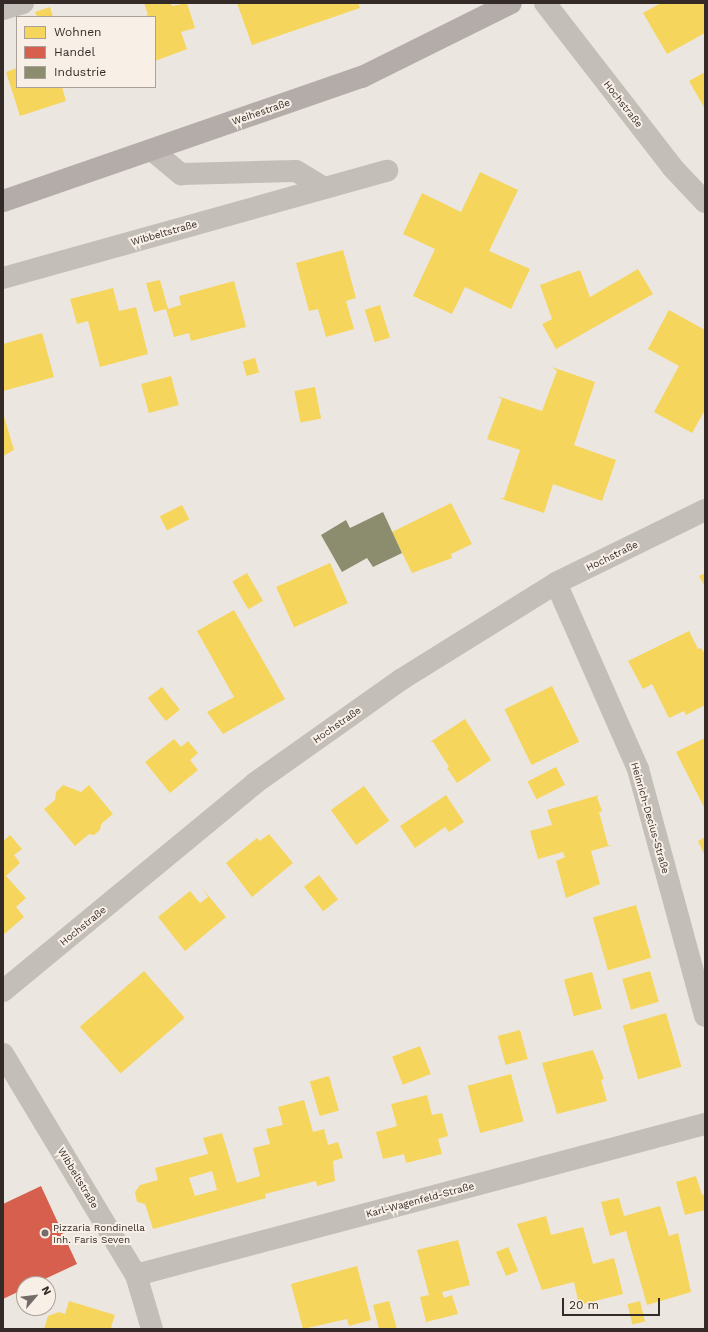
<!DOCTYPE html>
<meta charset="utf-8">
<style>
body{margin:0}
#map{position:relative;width:708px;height:1332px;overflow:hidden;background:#ece6e0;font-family:"Work Sans",sans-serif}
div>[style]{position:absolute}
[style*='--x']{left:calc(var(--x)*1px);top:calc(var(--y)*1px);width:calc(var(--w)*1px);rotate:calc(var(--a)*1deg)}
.homes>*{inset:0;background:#f6d55c;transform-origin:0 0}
.shops>*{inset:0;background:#d6604d}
.industry>*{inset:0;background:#8c8c6e}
.minor>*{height:22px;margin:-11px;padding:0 11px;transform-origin:11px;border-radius:11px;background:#c4beb9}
.major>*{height:22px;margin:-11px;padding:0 11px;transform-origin:11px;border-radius:11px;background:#b3aca8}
.dots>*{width:11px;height:11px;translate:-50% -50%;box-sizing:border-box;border:2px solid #f8f0e7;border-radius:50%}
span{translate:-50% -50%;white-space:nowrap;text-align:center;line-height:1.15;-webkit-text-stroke:4px #f8f0e7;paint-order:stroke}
.street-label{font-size:10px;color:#342b28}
.poi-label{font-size:10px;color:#342b28}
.left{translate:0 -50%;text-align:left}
.frame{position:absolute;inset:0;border:4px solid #342b28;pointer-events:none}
.legend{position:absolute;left:16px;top:16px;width:140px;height:72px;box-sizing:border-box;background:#f8f0e7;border:1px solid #aaa19b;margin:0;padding:5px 7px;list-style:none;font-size:12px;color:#342b28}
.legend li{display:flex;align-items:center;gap:8px;height:20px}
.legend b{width:20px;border:1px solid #aaa19b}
.north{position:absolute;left:16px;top:1276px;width:40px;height:40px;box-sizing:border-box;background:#f8f0e7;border:1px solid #aaa19b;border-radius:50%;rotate:62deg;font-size:11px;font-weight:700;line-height:16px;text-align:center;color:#342b28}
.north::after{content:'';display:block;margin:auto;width:14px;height:18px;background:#746c68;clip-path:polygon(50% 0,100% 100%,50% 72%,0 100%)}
.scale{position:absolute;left:562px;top:1298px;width:98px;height:18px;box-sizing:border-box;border:2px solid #342b28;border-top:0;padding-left:5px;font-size:12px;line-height:14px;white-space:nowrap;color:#342b28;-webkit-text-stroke:3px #f8f0e7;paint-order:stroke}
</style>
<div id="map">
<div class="homes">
<i style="clip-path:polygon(144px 3px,171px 3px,172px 6px,187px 3px,195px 28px,181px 32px,187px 49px,155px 61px,155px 17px,142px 17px,148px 15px)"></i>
<i style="clip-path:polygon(237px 3px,358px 3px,360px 8px,252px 45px)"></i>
<i style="clip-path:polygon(661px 3px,705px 3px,705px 33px,667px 54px,643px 13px)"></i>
<i style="clip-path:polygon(50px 7px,53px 17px,37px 17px,35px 12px)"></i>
<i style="clip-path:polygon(17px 68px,17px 87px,62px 87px,66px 101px,20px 116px,6px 72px)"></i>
<i style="clip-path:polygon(705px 72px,705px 109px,689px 81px)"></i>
<i style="clip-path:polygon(480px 172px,518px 190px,489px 251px,530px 269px,511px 309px,465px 287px,452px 314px,413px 296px,435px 249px,403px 234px,422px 193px,461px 212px)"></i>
<i style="clip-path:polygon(343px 250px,356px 298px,346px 301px,354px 329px,326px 337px,318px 309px,309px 311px,296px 263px)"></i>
<i style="clip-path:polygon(638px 269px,653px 294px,556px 349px,542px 324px,552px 319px,540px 285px,580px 270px,590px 297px)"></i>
<i style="clip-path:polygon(160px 280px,168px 309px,181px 305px,179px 296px,234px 281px,246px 327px,191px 341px,189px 333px,174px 337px,166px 309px,154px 312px,146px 283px)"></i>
<i style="clip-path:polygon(113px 288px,119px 311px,136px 307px,148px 354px,100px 367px,88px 321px,77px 324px,70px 299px)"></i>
<i style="left:380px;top:305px;width:34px;height:16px;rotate:73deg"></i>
<i style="clip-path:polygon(669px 310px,705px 330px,705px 410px,692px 433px,654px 412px,679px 366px,648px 349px)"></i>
<i style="clip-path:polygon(42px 333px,54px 377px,3px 391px,3px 344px)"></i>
<i style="left:255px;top:358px;width:15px;height:13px;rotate:74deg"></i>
<i style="clip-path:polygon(552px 367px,595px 382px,574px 445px,616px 460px,602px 501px,553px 484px,544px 513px,499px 498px,504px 498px,520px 450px,487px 439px,502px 399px,497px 396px,542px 411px,557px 371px)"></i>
<i style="left:171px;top:376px;width:30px;height:31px;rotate:75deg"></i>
<i style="left:315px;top:387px;width:32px;height:21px;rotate:79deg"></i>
<i style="clip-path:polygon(3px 413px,14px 450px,3px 456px)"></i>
<i style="clip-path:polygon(451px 503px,472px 544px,451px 554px,452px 558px,412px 573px,392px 532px)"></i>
<i style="left:182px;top:505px;width:16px;height:25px;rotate:63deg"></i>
<i style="left:330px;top:563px;width:44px;height:59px;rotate:66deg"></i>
<i style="left:247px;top:573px;width:32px;height:17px;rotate:60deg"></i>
<i style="clip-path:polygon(705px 573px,705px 587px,699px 576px)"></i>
<i style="clip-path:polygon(234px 610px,285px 699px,223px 734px,207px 712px,234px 697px,197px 631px)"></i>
<i style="clip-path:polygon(689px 631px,698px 649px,701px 648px,705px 654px,705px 705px,686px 715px,684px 711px,669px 718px,652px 684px,643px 689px,628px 661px)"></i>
<i style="left:552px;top:686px;width:62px;height:53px;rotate:64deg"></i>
<i style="left:162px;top:687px;width:29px;height:18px;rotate:52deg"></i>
<i style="clip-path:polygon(465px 719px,491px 760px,457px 783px,447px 768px,449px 767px,433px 742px,430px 742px)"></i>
<i style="clip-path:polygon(705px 738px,705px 809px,676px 752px)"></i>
<i style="clip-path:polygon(174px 739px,181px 747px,188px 741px,198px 753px,190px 760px,198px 770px,170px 793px,145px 762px)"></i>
<i style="left:556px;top:767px;width:20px;height:32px;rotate:63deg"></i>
<i style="clip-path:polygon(63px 785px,81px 792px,89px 785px,113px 814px,101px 824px,100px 830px,94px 835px,89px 834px,75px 846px,44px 809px,55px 800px,56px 792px)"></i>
<i style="left:364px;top:786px;width:43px;height:41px;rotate:54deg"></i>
<i style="clip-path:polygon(446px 795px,464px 822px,449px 832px,445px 827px,415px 848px,400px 826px)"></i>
<i style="clip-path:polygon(599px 795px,597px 797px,602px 811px,599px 812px,608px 845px,612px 845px,591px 851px,600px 884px,566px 898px,556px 861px,565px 857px,563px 852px,538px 859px,530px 831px,552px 825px,547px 810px)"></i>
<i style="clip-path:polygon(269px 834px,293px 863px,252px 897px,226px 863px,257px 838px,260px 841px)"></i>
<i style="clip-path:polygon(10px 835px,22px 849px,14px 855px,20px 863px,6px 876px,26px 898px,16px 907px,24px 917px,3px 935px,3px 841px)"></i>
<i style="clip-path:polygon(705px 837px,705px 856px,698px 841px)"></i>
<i style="left:319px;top:875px;width:31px;height:19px;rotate:52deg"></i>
<i style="clip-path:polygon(202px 888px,226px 917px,185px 951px,158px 917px,190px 891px,200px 903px,208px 897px)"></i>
<i style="left:636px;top:905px;width:55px;height:45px;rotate:74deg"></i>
<i style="left:144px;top:971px;width:62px;height:85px;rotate:49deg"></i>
<i style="left:650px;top:971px;width:32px;height:29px;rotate:74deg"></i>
<i style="left:592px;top:972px;width:38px;height:29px;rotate:75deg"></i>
<i style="left:666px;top:1013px;width:56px;height:45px;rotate:74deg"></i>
<i style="left:520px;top:1030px;width:30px;height:23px;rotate:75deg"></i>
<i style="left:420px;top:1046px;width:30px;height:30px;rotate:69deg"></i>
<i style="clip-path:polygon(593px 1050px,604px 1079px,601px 1080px,607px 1101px,557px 1114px,542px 1063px)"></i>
<i style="left:511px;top:1074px;width:49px;height:45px;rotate:75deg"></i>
<i style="left:329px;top:1076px;width:36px;height:20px;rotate:74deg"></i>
<i style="clip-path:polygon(427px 1095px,432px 1115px,442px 1113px,448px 1136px,438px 1139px,442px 1154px,406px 1163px,404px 1154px,383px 1159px,376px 1132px,397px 1126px,391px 1104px)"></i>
<i style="clip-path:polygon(evenodd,304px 1100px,313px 1132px,324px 1129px,328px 1145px,338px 1142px,343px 1158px,333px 1161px,335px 1181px,317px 1186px,316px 1181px,265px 1194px,266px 1198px,153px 1229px,145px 1204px,137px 1202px,135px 1192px,140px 1185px,158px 1180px,155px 1168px,208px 1154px,203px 1138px,222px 1133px,237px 1183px,260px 1176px,253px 1148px,270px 1144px,266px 1129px,283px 1125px,278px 1107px,304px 1100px,212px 1171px,217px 1190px,195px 1196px,189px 1178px,212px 1171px)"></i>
<i style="clip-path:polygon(696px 1176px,702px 1195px,705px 1194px,705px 1210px,685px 1215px,676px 1182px)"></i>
<i style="clip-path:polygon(619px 1198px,624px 1216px,660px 1206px,669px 1236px,678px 1233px,691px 1292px,647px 1305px,626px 1231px,610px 1236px,601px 1202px)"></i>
<i style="clip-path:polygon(546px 1216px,551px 1235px,583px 1227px,593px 1264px,614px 1258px,623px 1294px,579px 1305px,574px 1282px,542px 1290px,517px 1224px)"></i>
<i style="clip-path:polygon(458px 1240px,470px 1285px,442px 1292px,444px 1298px,452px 1295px,458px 1314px,426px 1322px,420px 1297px,429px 1295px,417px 1250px)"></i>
<i style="left:508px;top:1247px;width:26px;height:13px;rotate:67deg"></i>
<i style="clip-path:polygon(357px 1266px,371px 1320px,349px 1326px,347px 1319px,303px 1329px,291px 1284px)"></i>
<i style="clip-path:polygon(69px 1301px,115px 1315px,111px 1327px,115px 1329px,44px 1329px,48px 1316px,59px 1312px,65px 1314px)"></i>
<i style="clip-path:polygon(389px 1301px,397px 1329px,379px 1329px,373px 1305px)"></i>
<i style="left:640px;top:1301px;width:21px;height:13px;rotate:76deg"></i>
</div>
<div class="shops">
<i style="clip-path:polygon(41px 1186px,77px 1264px,34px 1284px,24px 1284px,24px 1289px,3px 1299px,3px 1204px)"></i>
</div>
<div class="industry">
<i style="clip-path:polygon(383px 512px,402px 553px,373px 567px,367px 558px,342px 572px,321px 535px,346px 520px,350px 528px)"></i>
</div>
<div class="minor">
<i style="--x:545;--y:3;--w:207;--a:52.2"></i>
<i style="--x:672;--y:167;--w:48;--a:46.7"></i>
<i style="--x:3;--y:9;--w:21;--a:-17"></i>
<i style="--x:152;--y:150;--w:38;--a:40"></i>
<i style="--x:181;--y:174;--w:115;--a:-1.5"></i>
<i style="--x:296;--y:171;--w:33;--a:31"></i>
<i style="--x:3;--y:278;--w:399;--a:-15.6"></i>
<i style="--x:556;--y:583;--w:203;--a:66.2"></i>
<i style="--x:638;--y:769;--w:256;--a:74.8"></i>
<i style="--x:3;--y:991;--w:327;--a:-39.5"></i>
<i style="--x:255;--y:783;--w:180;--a:-35.3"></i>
<i style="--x:402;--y:679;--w:181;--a:-31.9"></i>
<i style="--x:556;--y:583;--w:166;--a:-26.1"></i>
<i style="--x:3;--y:1054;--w:258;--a:59"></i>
<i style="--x:136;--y:1275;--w:56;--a:73.5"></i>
<i style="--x:136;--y:1275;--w:589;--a:-14.86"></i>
</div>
<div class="major">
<i style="--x:3;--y:201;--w:380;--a:-19.1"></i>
<i style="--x:362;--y:77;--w:166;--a:-26.4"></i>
</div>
<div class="dots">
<i style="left:45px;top:1233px;background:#746c68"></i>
</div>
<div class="street-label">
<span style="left:623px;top:104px;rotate:52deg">Hochstraße</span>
<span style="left:261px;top:112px;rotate:-19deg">Weihestraße</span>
<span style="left:164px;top:233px;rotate:-16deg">Wibbeltstraße</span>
<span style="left:612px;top:556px;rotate:-26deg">Hochstraße</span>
<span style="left:337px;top:725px;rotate:-35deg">Hochstraße</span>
<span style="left:650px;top:818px;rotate:74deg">Heinrich-Decius-Straße</span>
<span style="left:83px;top:926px;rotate:-39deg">Hochstraße</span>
<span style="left:78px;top:1178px;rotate:59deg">Wibbeltstraße</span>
<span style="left:420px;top:1200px;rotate:-15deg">Karl-Wagenfeld-Straße</span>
</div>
<div class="poi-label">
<span class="left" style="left:53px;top:1233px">Pizzaria Rondinella<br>Inh. Faris Seven</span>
</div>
<div class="frame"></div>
<ul class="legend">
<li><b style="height:11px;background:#f6d55c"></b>Wohnen</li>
<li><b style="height:11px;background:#d6604d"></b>Handel</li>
<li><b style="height:11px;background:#8c8c6e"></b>Industrie</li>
</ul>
<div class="north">N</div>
<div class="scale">20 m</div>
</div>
